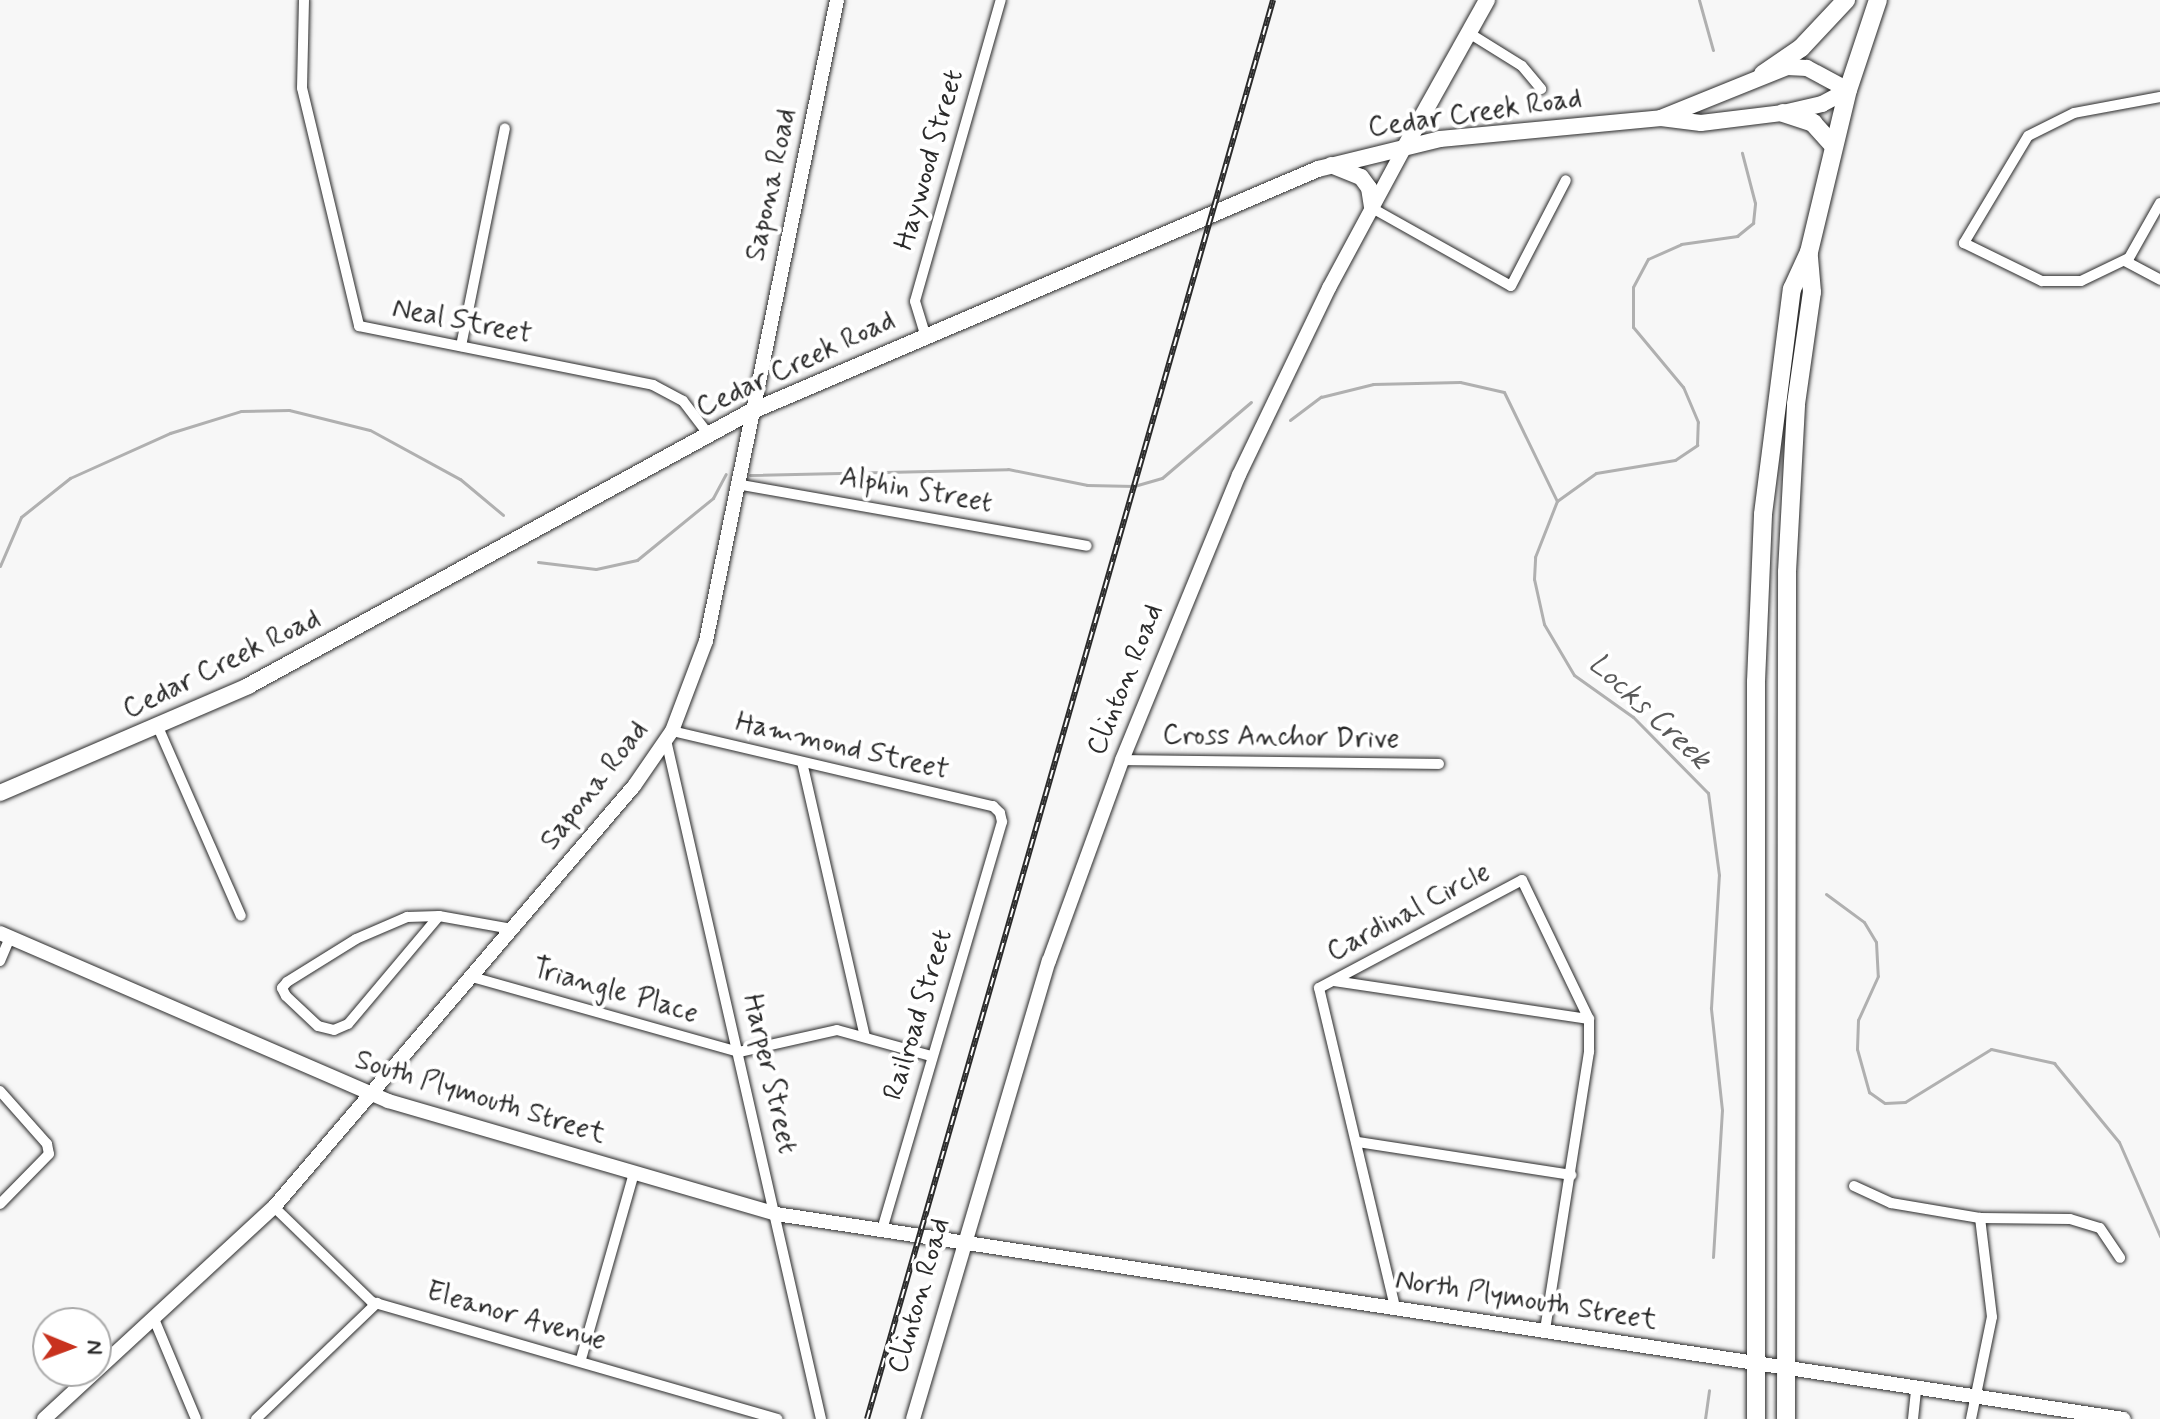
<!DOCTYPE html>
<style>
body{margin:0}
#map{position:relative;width:2160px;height:1419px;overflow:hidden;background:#f7f7f7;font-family:Mynerve,sans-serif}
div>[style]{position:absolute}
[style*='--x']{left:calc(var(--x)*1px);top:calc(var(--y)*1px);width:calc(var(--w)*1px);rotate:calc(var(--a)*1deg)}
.stream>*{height:3px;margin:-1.5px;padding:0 1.5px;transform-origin:1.5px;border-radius:1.5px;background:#b0b0b0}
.roads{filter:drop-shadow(0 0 2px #2b2b2b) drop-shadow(0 0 2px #2b2b2b)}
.street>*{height:10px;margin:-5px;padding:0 5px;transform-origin:5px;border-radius:5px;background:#fff}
.secondary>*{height:14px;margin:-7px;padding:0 7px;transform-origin:7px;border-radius:7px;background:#fff}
.primary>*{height:16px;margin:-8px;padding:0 8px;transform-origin:8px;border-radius:8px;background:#fff}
.highway>*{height:18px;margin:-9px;padding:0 9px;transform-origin:9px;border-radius:9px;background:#fff}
.rail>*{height:6px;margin-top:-3px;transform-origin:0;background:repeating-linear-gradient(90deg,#fff 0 9px,#2b2b2b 0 18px);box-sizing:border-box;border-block:2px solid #2b2b2b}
span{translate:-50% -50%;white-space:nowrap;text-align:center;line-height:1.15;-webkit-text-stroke:8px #fff;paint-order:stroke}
.street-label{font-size:28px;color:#2b2b2b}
.water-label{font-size:30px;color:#5a5a5a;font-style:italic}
.north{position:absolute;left:32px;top:1307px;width:80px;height:80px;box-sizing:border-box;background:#fff;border:2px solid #aaa;border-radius:50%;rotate:91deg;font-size:22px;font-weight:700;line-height:32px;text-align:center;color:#2b2b2b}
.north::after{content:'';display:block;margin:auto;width:28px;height:36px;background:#c8321e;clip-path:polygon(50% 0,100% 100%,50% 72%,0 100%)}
</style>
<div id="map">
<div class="stream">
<i style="--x:1699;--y:0;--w:52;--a:74.4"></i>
<i style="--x:1290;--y:420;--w:39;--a:-37"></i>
<i style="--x:1321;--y:397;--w:54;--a:-14"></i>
<i style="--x:1373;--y:384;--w:87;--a:-1.3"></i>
<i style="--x:1460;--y:382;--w:45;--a:12.8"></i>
<i style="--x:1504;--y:392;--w:121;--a:64.1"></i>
<i style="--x:750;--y:475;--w:258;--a:-1.3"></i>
<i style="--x:1008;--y:469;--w:81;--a:11.4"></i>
<i style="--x:1087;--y:485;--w:47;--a:1.2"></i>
<i style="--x:1134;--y:486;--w:29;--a:-16"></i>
<i style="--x:1162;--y:478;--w:117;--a:-40.5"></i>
<i style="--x:538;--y:562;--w:58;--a:6.9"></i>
<i style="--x:596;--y:569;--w:42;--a:-12.4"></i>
<i style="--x:637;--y:560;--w:98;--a:-39.2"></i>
<i style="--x:713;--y:498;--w:27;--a:-62"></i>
<i style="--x:0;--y:566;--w:53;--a:-66.8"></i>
<i style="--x:21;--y:517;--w:63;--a:-38.5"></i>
<i style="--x:70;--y:478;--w:110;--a:-24.2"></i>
<i style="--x:170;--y:433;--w:74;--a:-17.2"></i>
<i style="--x:241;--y:411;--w:48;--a:-1.2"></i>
<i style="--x:289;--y:410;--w:83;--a:13.9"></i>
<i style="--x:370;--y:430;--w:102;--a:28.6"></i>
<i style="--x:460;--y:479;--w:56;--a:39.9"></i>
<i style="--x:1826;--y:894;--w:47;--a:36.4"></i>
<i style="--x:1864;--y:922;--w:23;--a:59"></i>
<i style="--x:1876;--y:942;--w:34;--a:87"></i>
<i style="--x:1878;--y:976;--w:48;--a:114.4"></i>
<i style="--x:1858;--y:1020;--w:29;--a:92"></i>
<i style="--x:1857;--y:1049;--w:45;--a:74.4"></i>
<i style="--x:1869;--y:1092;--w:19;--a:35"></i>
<i style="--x:1885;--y:1103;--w:20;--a:-3"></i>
<i style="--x:1905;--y:1102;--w:101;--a:-31.6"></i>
<i style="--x:1991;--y:1049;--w:65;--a:12.5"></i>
<i style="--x:2054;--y:1063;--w:102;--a:50.6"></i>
<i style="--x:2119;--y:1142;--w:103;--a:66.4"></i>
<i style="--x:1713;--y:1257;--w:147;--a:-86.5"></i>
<i style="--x:1722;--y:1110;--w:103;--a:-96.2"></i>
<i style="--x:1711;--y:1008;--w:133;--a:-86.6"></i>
<i style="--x:1719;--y:875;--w:83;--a:-97.6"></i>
<i style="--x:1708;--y:793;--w:107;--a:-134.6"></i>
<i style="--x:1633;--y:717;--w:72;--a:-144.6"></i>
<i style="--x:1574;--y:675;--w:59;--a:-120.5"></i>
<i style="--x:1544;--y:624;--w:46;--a:-102.5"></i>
<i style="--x:1534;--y:579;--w:22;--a:-87"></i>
<i style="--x:1535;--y:557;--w:60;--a:-68.6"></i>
<i style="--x:1557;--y:501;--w:48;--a:-35.7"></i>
<i style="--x:1596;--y:473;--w:80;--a:-9.3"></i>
<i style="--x:1675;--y:460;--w:27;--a:-34"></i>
<i style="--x:1697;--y:445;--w:23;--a:-88"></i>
<i style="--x:1698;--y:422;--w:38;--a:-113"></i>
<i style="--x:1683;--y:387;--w:78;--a:-129.8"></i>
<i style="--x:1633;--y:327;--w:40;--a:-90"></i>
<i style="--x:1633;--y:287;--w:32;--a:-62"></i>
<i style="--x:1648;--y:259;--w:36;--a:-24"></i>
<i style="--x:1681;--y:244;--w:57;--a:-8.1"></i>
<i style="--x:1737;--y:236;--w:21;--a:-39"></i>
<i style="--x:1753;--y:223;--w:20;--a:-84"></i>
<i style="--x:1755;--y:203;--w:52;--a:-104.6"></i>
<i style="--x:1705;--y:1419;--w:29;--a:-82"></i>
</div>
<div class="roads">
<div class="street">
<i style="--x:304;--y:0;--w:88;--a:91.3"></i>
<i style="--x:302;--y:88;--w:245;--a:76.5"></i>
<i style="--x:359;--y:326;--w:300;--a:11.3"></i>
<i style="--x:653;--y:385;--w:34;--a:28"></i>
<i style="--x:683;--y:401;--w:43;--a:52.6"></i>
<i style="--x:1469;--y:33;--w:62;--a:31.9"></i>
<i style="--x:1522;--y:66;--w:30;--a:50"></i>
<i style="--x:2160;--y:97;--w:87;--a:169.5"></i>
<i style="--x:2074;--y:113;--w:51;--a:153.4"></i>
<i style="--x:2028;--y:136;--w:125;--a:120.9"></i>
<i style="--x:1964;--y:243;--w:87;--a:26"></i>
<i style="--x:2042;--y:281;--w:39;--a:0"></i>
<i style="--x:2081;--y:281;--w:53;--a:-25.6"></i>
<i style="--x:2129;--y:258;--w:63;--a:-60.6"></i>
<i style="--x:1372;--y:208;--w:159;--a:29.3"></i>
<i style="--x:1511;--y:286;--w:119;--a:-62.6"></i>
<i style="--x:2125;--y:261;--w:40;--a:28"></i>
<i style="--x:925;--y:334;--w:34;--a:-107"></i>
<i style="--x:915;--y:301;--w:313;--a:-74.1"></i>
<i style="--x:461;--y:346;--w:222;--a:-78.6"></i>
<i style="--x:736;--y:484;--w:356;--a:10"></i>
<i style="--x:158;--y:727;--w:206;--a:66.3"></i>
<i style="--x:672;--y:731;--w:330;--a:13.2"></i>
<i style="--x:993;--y:806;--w:10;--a:45"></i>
<i style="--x:1000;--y:813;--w:9;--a:77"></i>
<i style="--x:1002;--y:822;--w:425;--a:106.4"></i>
<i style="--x:666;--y:740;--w:696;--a:77.14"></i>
<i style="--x:1122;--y:760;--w:317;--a:0.7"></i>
<i style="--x:802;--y:762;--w:282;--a:77.1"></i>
<i style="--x:439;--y:916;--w:141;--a:130.1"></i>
<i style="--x:348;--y:1024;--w:15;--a:157"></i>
<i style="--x:334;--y:1030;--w:16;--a:-166"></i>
<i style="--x:318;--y:1026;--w:44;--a:-136.8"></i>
<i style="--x:286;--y:996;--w:9;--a:-117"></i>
<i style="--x:282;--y:988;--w:8;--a:-50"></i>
<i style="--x:287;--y:982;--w:81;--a:-31.9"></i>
<i style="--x:356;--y:939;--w:56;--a:-23.3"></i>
<i style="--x:407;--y:917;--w:32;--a:-2"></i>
<i style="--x:439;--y:916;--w:74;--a:10.1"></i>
<i style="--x:0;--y:961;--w:26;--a:-67"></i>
<i style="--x:472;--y:977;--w:277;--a:15.7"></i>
<i style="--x:739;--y:1052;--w:100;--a:-12.7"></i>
<i style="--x:837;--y:1030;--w:98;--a:15.5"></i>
<i style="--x:1334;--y:981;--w:258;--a:8.5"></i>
<i style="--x:0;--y:1091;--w:71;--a:48.4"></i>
<i style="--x:47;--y:1144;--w:10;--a:79"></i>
<i style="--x:49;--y:1154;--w:70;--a:134.4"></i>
<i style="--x:1358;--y:1142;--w:216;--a:8.8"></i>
<i style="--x:1854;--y:1186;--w:41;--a:24.7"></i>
<i style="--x:1891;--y:1203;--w:90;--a:9.6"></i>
<i style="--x:1980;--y:1218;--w:90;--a:0.6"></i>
<i style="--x:2070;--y:1219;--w:31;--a:17"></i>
<i style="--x:2100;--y:1228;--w:36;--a:56"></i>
<i style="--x:274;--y:1207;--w:136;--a:44.1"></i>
<i style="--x:372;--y:1302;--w:422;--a:16.1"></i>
<i style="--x:1395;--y:1307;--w:328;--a:-103.4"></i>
<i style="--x:1319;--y:988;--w:230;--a:-28"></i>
<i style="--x:1522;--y:880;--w:154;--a:64.3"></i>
<i style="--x:1589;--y:1019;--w:33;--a:90"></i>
<i style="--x:1589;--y:1052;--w:282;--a:99"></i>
<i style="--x:154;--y:1319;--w:108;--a:67.2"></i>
<i style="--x:581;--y:1359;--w:193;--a:-74.1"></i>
<i style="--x:256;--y:1419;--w:168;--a:-43.8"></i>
<i style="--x:1913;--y:1419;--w:29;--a:-84"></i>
<i style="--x:1971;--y:1419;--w:104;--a:-78.4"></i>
<i style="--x:1992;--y:1317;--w:100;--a:-96.9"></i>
</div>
<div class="secondary">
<i style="--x:0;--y:933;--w:423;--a:23.4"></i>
<i style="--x:388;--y:1101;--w:404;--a:16.2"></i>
<i style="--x:776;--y:1214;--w:1363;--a:8.65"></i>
<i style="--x:44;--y:1419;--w:313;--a:-42.7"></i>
<i style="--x:274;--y:1207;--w:554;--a:-49.47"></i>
<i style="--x:634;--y:786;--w:67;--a:-55.4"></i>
<i style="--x:672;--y:731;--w:96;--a:-69.3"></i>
<i style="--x:706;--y:641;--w:654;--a:-78.45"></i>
<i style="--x:913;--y:1419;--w:478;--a:-73.5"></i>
<i style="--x:1049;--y:961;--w:214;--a:-70"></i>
<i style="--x:1122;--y:760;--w:308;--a:-67.7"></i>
<i style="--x:1239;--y:475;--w:208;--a:-64.3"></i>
<i style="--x:1329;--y:288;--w:162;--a:-61.7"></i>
</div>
<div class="primary">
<i style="--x:1406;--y:145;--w:166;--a:-60.8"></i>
<i style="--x:1331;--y:165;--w:32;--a:22"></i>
<i style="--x:1361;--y:177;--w:14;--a:54"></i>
<i style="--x:1369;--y:188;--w:20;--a:81"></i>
<i style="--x:0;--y:793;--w:270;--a:-23.3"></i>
<i style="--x:248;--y:686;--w:572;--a:-28.63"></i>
<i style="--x:750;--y:412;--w:618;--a:-23.16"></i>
<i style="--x:1318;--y:169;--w:126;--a:-13.8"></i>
<i style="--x:1440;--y:139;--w:222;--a:-5.4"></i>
<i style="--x:1661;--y:118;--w:40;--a:7.1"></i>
<i style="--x:1701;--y:123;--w:83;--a:-7"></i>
<i style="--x:1783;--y:113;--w:40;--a:-13"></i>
<i style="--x:1822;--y:104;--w:30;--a:-28"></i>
<i style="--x:1848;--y:90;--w:47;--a:-151.8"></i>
<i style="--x:1807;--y:68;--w:20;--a:-177"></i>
<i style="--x:1787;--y:67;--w:136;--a:158"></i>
</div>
<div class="highway">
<i style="--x:1763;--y:74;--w:46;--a:-34.4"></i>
<i style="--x:1801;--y:48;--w:66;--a:-46.8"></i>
<i style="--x:1783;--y:113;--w:32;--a:18"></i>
<i style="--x:1813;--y:123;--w:30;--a:48"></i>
<i style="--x:1756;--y:1419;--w:737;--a:-90"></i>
<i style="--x:1756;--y:682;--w:168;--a:-87.6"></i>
<i style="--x:1763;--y:514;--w:227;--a:-82.7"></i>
<i style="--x:1792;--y:289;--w:41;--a:-65.3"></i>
<i style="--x:1809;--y:252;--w:167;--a:-76.5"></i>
<i style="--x:1848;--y:90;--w:95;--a:-71.6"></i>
<i style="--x:1786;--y:1419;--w:847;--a:-89.93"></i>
<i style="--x:1787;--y:572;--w:168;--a:-86.9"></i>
<i style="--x:1796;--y:404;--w:113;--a:-81.9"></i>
<i style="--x:1812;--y:292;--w:37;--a:-95"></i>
</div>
</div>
<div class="rail">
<i style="--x:867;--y:1419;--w:1476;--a:-74.03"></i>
</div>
<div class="street-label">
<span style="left:1475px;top:114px;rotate:-8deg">Cedar Creek Road</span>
<span style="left:930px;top:160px;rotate:-74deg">Haywood Street</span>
<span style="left:772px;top:185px;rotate:-78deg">Sapona Road</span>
<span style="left:462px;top:322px;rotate:11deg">Neal Street</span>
<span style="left:796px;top:365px;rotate:-25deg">Cedar Creek Road</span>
<span style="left:916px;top:491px;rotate:10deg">Alphin Street</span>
<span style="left:222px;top:665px;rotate:-26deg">Cedar Creek Road</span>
<span style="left:1126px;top:680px;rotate:-68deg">Clinton Road</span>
<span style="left:1281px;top:738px;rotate:1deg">Cross Anchor Drive</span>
<span style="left:842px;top:747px;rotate:13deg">Hammond Street</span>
<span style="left:595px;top:786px;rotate:-52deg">Sapona Road</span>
<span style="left:1409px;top:913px;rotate:-28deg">Cardinal Circle</span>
<span style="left:615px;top:992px;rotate:16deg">Triangle Place</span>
<span style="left:919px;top:1015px;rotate:-73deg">Railroad Street</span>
<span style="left:769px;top:1074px;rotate:77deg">Harper Street</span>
<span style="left:480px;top:1098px;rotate:17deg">South Plymouth Street</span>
<span style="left:920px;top:1296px;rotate:-74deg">Clinton Road</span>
<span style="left:1526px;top:1301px;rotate:9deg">North Plymouth Street</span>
<span style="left:516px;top:1317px;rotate:16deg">Eleanor Avenue</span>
</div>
<div class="water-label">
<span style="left:1649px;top:712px;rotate:43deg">Locks Creek</span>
</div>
<div class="north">N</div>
</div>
